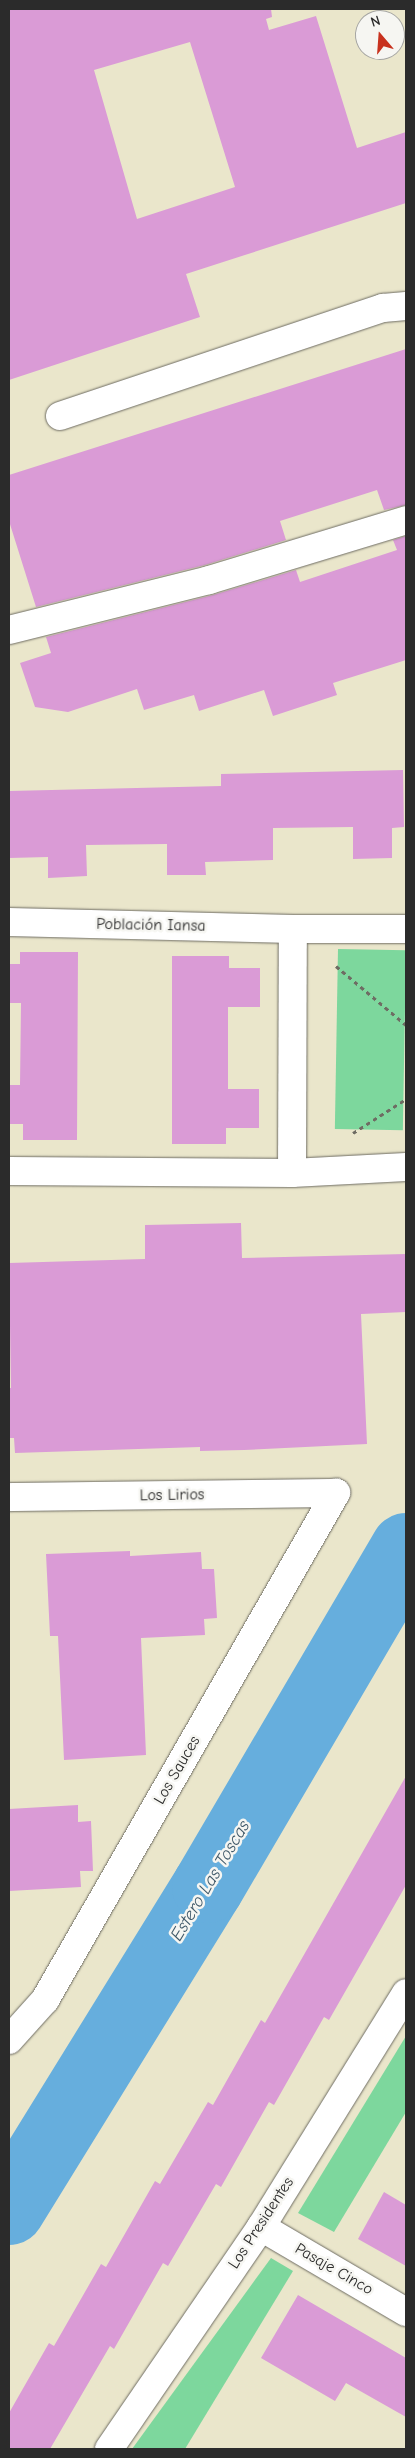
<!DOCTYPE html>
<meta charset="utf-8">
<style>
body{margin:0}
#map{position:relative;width:415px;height:2458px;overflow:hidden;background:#eae6cb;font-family:"Comic Neue",sans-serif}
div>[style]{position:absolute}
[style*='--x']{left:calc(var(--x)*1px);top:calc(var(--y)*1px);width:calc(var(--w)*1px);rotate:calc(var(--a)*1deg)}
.green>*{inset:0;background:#7dd79d;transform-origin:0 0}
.river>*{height:72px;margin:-36px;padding:0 36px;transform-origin:36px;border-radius:36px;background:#66aedd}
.building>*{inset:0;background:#da9bd6}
.path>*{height:3px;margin-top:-1.5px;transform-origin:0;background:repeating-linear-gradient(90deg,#6e6c63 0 4px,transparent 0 8px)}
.roads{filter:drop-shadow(0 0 1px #6e6c63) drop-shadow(0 0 1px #6e6c63)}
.minor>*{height:28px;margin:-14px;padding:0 14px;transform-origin:14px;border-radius:14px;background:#fff}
span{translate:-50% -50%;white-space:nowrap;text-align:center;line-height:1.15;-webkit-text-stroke:5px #f6f6f2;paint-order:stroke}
.street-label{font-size:16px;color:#2b2b2b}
.water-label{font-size:18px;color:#405969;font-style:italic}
.frame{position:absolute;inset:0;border:10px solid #2b2b2b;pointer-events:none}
.north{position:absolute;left:355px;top:10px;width:50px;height:50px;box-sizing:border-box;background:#f6f6f2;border:1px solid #a5a5a2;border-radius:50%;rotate:342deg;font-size:14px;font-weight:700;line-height:20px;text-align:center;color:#2b2b2b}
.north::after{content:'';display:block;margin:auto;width:18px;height:22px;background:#c8321e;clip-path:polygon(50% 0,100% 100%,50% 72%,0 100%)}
</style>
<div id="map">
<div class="green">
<i style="left:338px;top:949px;width:68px;height:180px;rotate:1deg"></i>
<i style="clip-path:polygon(406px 2036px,406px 2112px,334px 2232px,298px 2213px)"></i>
<i style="clip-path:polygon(271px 2258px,293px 2271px,185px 2449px,132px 2449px)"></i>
</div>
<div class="river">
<i style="--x:9;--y:2209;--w:379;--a:-58.3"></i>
<i style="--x:208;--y:1887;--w:392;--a:-59.6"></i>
</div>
<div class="building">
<i style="clip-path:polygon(evenodd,9px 9px,271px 9px,272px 17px,266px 19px,269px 30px,316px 16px,357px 148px,406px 132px,406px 203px,186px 274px,200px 317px,9px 380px,9px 9px,190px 42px,235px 187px,137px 219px,94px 70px,190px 42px)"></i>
<i style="clip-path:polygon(406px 349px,406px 505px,384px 510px,377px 490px,280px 521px,286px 540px,205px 565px,36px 607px,9px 521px,9px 475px)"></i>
<i style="clip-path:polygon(406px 536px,406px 660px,333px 683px,337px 695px,273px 716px,264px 690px,199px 711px,194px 695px,144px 710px,137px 689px,68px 712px,35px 707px,20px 663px,51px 653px,46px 637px,213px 595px,296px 570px,300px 582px,397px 550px,393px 540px)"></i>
<i style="clip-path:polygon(403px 770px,404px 827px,392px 828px,392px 858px,353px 859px,353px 827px,273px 828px,273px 860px,205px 862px,206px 875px,167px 875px,167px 844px,86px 845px,87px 876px,48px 878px,48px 857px,9px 858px,9px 791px,221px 786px,221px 774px)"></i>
<i style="clip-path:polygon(20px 952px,78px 952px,77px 1140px,23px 1140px,23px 1124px,9px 1124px,9px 1085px,20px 1085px,21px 1003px,9px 1003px,9px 964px,20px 964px)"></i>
<i style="clip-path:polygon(172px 956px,229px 956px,229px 968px,260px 968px,260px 1007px,228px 1007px,228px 1089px,259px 1089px,259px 1128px,226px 1128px,226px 1144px,172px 1144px)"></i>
<i style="clip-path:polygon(241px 1223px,242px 1258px,406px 1254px,406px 1312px,361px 1314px,367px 1444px,244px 1450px,200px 1451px,200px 1447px,15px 1453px,14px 1438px,9px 1438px,9px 1388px,11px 1388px,9px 1263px,145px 1259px,145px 1225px)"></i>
<i style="clip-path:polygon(130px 1551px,130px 1556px,201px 1552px,202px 1569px,214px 1569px,217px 1618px,204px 1619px,205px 1635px,141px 1638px,146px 1755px,64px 1760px,58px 1636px,50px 1636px,46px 1554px)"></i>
<i style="clip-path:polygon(406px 1776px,406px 1885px,329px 2020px,324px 2017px,274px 2105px,269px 2102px,221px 2187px,216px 2184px,168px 2266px,163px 2263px,114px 2349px,110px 2346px,50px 2449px,9px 2449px,9px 2413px,49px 2343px,54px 2346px,101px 2264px,106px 2267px,155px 2181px,160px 2184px,208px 2102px,213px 2105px,261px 2020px,265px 2023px)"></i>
<i style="clip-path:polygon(78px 1805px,78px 1822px,91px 1821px,93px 1871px,80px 1871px,81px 1887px,9px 1891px,9px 1809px)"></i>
<i style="clip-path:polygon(384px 2192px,406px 2205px,406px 2266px,358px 2239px)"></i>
<i style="clip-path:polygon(298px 2295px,406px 2358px,406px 2417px,346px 2383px,335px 2401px,261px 2358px)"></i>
</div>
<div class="path">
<i style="--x:336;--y:966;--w:92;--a:40.1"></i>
<i style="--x:353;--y:1133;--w:63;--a:-32.7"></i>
</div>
<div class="roads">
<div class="minor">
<i style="--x:60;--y:416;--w:341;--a:-18.5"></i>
<i style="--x:383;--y:308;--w:23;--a:-5"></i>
<i style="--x:9;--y:630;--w:206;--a:-14"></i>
<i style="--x:209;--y:580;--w:206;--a:-16.9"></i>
<i style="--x:9;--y:922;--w:284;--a:1.4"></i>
<i style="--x:293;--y:929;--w:113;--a:0"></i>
<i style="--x:9;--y:1171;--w:283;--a:0.4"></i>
<i style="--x:292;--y:1173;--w:114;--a:-3"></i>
<i style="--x:292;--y:1173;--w:244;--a:-89.8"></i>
<i style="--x:9;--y:1497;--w:327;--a:-0.7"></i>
<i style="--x:9;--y:2040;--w:54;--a:-48"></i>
<i style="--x:45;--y:2000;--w:585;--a:-60.15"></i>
<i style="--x:261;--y:2227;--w:168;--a:30.4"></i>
<i style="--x:109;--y:2449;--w:269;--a:-55.6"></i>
<i style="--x:261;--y:2227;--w:275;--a:-58.2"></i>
</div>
</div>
<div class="street-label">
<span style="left:151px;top:925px;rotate:1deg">Población Iansa</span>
<span style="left:172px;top:1495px;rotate:-1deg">Los Lirios</span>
<span style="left:177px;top:1770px;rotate:-60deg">Los Sauces</span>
<span style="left:261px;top:2223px;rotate:-57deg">Los Presidentes</span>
<span style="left:334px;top:2269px;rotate:30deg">Pasaje Cinco</span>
</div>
<div class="water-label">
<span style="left:211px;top:1881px;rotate:-59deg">Estero Las Toscas</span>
</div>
<div class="frame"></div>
<div class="north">N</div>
</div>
